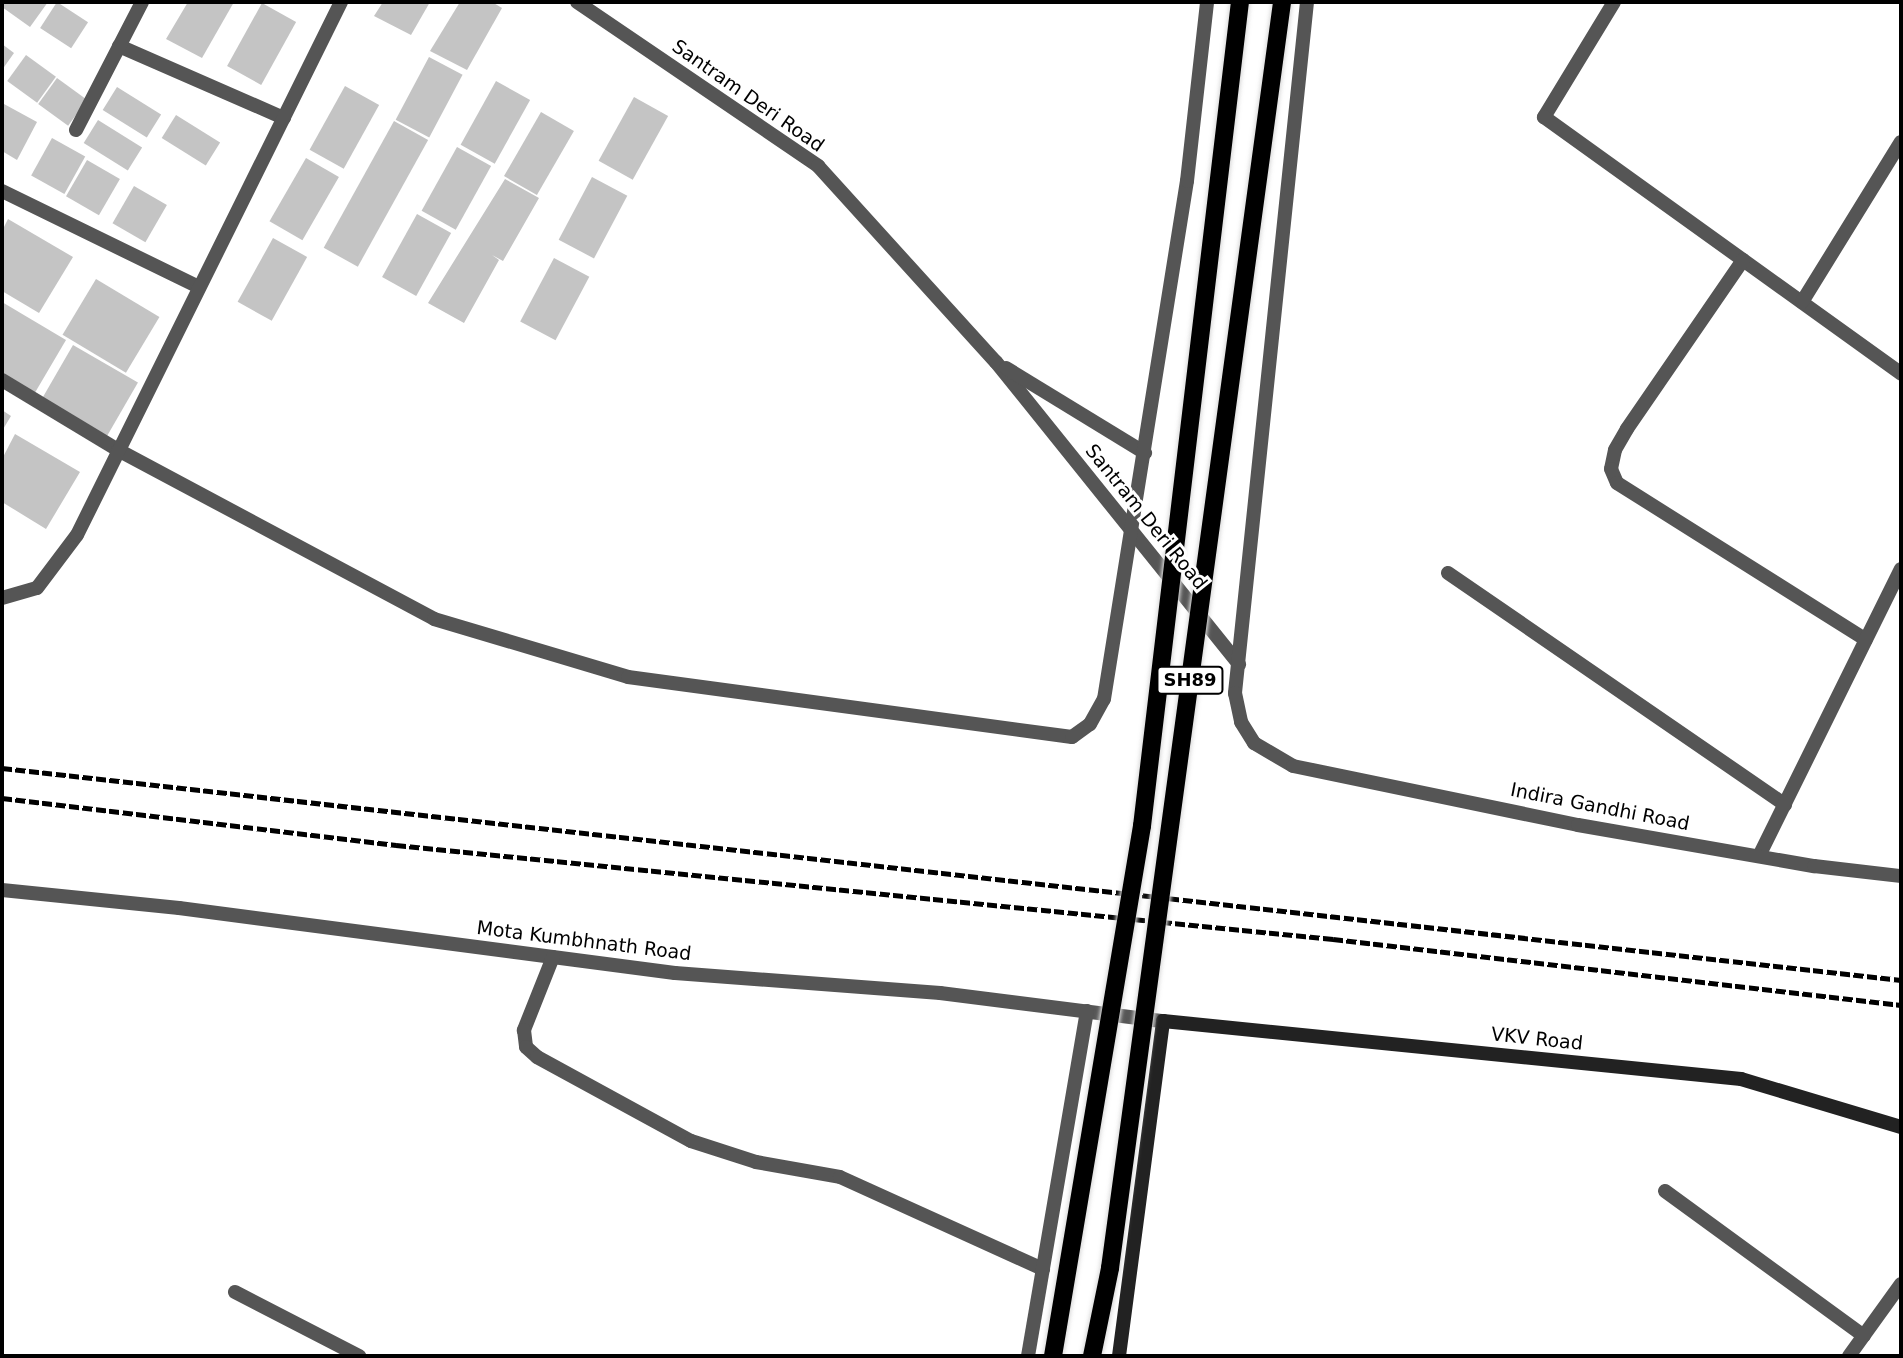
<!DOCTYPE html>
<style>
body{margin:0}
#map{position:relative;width:1903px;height:1358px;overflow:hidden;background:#fff;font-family:"DejaVu Sans",sans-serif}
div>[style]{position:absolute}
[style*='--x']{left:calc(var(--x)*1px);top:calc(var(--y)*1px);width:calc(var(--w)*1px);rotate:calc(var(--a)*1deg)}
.building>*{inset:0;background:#c4c4c4;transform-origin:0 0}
.minor>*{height:14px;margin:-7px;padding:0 7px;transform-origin:7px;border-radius:7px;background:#555}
.tertiary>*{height:14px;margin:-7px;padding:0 7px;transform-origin:7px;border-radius:7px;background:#555}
.secondary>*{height:14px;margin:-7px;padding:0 7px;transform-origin:7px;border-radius:7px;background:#222}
.rail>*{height:5px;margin-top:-2.5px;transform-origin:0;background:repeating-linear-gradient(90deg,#000 0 10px,transparent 0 13.5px)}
.bridges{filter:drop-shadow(0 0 2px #dbdbdb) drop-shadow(0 0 2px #dbdbdb)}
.primary-bridge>*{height:18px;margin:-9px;padding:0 9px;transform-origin:9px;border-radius:9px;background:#000}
span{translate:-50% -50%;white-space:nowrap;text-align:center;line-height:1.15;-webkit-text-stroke:6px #fff;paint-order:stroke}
.shield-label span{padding:2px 5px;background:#fff;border:2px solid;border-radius:5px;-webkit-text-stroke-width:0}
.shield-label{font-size:18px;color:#000;font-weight:700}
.street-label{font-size:19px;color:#000}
.frame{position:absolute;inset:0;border:4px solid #000;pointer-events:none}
</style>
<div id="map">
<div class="building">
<i style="clip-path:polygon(2px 2px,48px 2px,30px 27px,2px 7px)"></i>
<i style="left:57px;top:2px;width:37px;height:31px;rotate:33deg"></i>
<i style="clip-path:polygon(188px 2px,234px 2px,202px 58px,166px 39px)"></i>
<i style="clip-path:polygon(383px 2px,430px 2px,411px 35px,374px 16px)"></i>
<i style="clip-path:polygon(460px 2px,492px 2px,502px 8px,467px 70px,430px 51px)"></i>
<i style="left:262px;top:3px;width:39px;height:72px;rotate:29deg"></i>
<i style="clip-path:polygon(2px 44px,14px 53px,2px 70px)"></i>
<i style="left:26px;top:55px;width:37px;height:32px;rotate:36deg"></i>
<i style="left:429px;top:57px;width:38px;height:71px;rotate:28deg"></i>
<i style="left:57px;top:78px;width:37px;height:32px;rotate:36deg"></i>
<i style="left:496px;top:81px;width:39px;height:73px;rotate:29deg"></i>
<i style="left:345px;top:86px;width:39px;height:73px;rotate:29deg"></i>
<i style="left:117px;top:87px;width:52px;height:27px;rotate:32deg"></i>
<i style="left:634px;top:97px;width:39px;height:73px;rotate:29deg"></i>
<i style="clip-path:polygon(4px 104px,37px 122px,17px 160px,2px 151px)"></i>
<i style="left:541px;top:112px;width:38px;height:74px;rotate:30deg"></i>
<i style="left:176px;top:115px;width:52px;height:27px;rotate:32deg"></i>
<i style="left:98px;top:120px;width:52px;height:27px;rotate:32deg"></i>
<i style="left:394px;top:121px;width:39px;height:145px;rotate:29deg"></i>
<i style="left:52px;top:138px;width:38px;height:43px;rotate:29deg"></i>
<i style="left:457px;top:147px;width:39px;height:73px;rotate:29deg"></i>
<i style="left:306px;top:158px;width:38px;height:73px;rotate:30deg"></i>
<i style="left:87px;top:160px;width:38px;height:42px;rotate:30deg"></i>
<i style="left:592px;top:177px;width:40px;height:71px;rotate:28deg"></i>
<i style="clip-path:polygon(505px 179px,539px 198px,503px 261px,492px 255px,499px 260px,464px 323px,428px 303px)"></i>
<i style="left:134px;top:186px;width:38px;height:43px;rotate:30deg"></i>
<i style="left:417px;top:214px;width:39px;height:72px;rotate:29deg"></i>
<i style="clip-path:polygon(8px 219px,73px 257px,39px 313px,2px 291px,2px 231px)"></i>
<i style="left:273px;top:238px;width:39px;height:73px;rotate:29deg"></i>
<i style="left:554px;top:258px;width:40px;height:72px;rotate:28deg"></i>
<i style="left:96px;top:279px;width:74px;height:65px;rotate:31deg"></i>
<i style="clip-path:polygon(2px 302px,66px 340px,33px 396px,2px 378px)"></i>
<i style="left:73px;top:345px;width:75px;height:65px;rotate:30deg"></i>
<i style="clip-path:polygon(2px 410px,11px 416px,2px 431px)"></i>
<i style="clip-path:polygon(15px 434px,80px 472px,46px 529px,2px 502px,2px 459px)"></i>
</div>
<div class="minor">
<i style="--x:577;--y:2;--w:292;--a:34.2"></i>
<i style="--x:818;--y:166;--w:265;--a:47.8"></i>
<i style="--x:996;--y:362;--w:388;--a:51.2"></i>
<i style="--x:1614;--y:2;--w:135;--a:121.3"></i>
<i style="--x:1544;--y:117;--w:440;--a:35.7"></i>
<i style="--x:119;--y:46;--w:180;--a:23.6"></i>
<i style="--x:76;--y:130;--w:144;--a:-62.7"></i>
<i style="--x:2;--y:191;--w:219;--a:26"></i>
<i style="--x:1743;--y:260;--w:205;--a:124.5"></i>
<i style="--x:1627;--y:429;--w:24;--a:120"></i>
<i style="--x:1615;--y:450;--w:19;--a:102"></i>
<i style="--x:1611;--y:469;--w:15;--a:67"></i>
<i style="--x:1617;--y:483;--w:294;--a:32.2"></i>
<i style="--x:1802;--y:302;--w:188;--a:-58.3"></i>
<i style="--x:1006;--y:368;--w:163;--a:31.4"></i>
<i style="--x:2;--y:380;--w:135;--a:31.1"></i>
<i style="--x:118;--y:450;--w:358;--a:28.1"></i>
<i style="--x:434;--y:619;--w:202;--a:16.6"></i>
<i style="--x:628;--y:677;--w:448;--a:7.7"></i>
<i style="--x:1072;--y:737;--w:22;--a:-36"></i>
<i style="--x:1090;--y:724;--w:29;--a:-61"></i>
<i style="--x:1104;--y:699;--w:525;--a:-80.9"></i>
<i style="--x:1187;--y:181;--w:180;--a:-83.6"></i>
<i style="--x:1448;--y:573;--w:409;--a:34.5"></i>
<i style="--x:2;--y:598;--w:36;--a:-16"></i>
<i style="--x:37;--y:588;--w:66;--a:-53"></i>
<i style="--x:77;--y:535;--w:595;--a:-63.65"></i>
<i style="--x:1759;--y:856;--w:320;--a:-63.7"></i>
<i style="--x:2;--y:890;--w:178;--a:5.8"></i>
<i style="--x:179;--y:908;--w:500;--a:7.47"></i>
<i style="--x:675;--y:973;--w:266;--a:4.3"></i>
<i style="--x:940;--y:993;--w:225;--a:7.2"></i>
<i style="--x:553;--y:957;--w:79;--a:111.7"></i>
<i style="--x:524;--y:1030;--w:17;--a:83"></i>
<i style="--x:526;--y:1047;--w:15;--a:42"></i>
<i style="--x:537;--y:1057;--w:175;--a:28.6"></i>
<i style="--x:691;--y:1141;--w:68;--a:17.9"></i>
<i style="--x:756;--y:1162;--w:85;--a:10.1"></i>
<i style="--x:840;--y:1177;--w:223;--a:24.4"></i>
<i style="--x:1665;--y:1191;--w:246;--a:36.1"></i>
<i style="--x:235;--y:1292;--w:140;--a:27.3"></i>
<i style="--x:1028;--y:1356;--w:350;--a:-80.3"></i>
<i style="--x:1849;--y:1356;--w:89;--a:-54.2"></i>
</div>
<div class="tertiary">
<i style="--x:1307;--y:2;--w:695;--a:95.95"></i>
<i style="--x:1235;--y:693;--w:30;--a:78"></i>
<i style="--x:1241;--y:722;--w:25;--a:58"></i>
<i style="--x:1254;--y:743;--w:45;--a:30.5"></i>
<i style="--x:1293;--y:766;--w:291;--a:11.7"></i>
<i style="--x:1578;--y:825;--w:240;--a:9.9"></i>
<i style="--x:1814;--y:866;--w:88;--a:6.6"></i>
</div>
<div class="secondary">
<i style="--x:1119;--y:1356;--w:338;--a:-82.5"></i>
<i style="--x:1163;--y:1021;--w:581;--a:5.73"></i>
<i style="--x:1741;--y:1079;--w:167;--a:16.7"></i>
</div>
<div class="rail">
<i style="--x:2;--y:768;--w:1911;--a:6.37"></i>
<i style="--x:2;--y:798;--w:397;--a:6.8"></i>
<i style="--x:396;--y:845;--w:942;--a:5.73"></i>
<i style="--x:1333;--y:939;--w:572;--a:6.63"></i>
</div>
<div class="bridges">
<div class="primary-bridge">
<i style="--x:1053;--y:1356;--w:537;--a:-80.47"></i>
<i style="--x:1142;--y:826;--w:830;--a:-83.22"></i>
<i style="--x:1092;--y:1356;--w:90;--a:-78.4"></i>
<i style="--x:1110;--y:1268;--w:1278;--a:-82.26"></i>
</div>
</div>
<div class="shield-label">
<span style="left:1190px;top:680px">SH89</span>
</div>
<div class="street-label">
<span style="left:748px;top:96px;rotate:35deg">Santram Deri Road</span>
<span style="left:1146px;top:517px;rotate:51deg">Santram Deri Road</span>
<span style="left:1600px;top:807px;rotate:11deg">Indira Gandhi Road</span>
<span style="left:584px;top:941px;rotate:7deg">Mota Kumbhnath Road</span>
<span style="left:1537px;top:1039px;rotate:6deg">VKV Road</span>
</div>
<div class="frame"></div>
</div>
